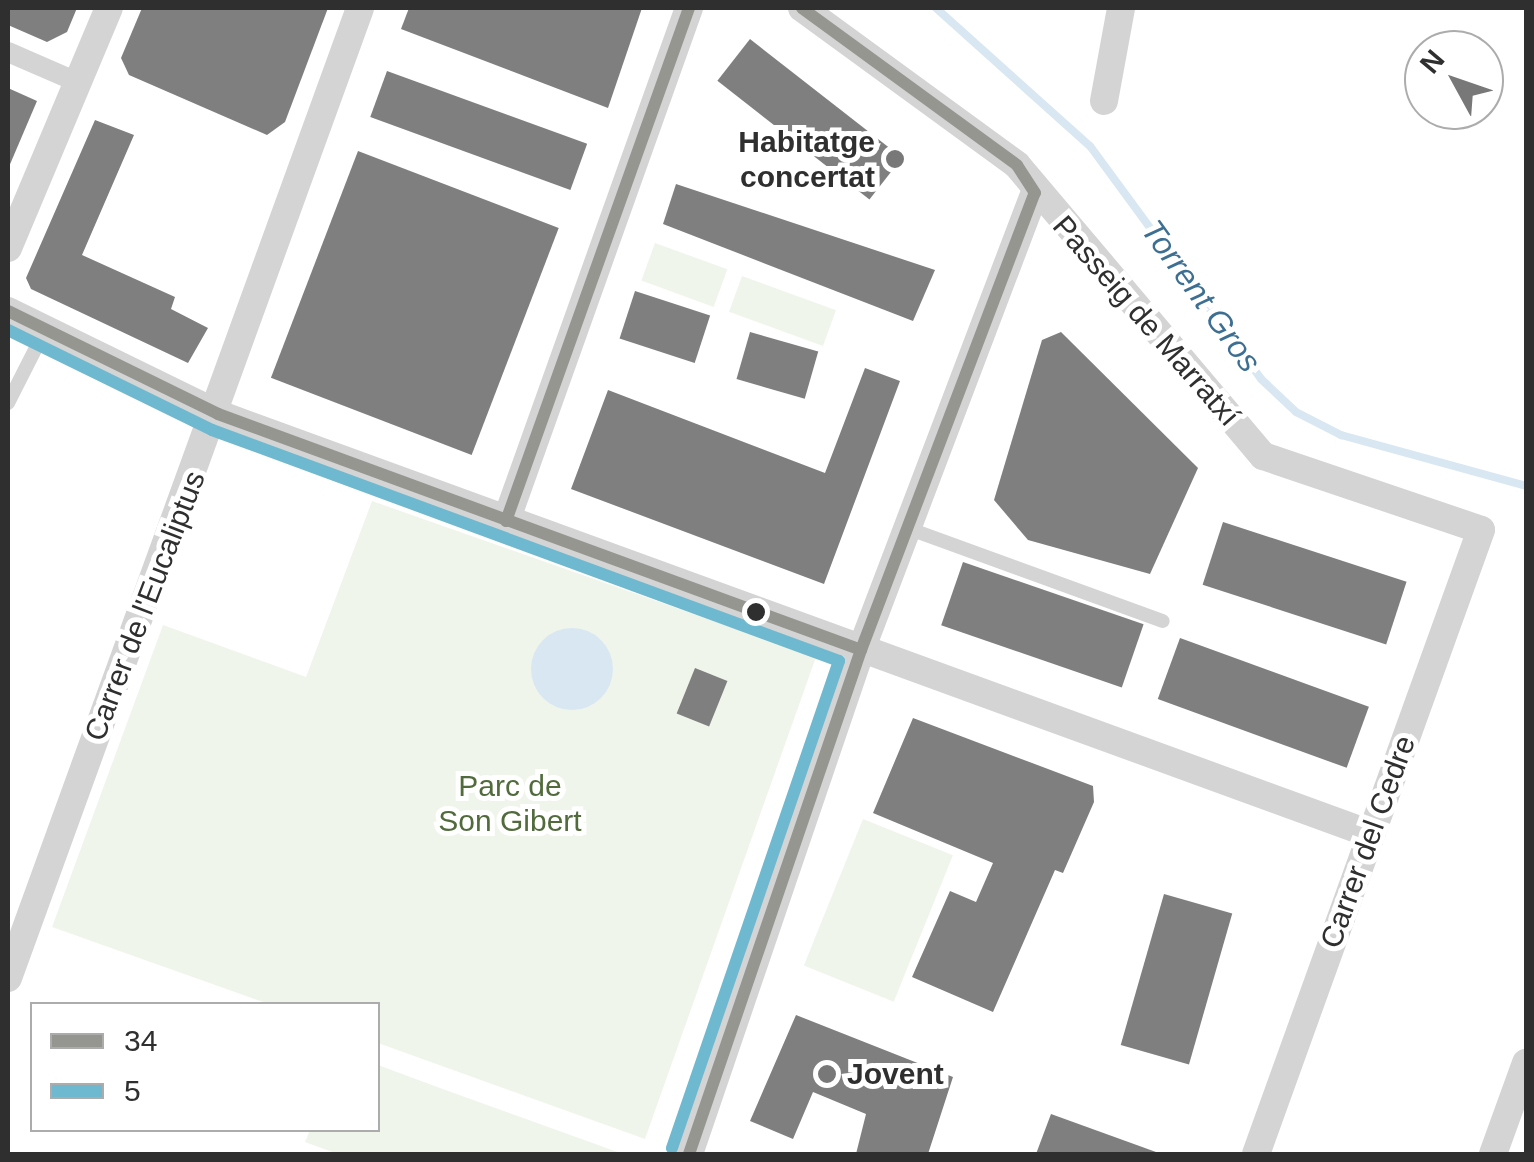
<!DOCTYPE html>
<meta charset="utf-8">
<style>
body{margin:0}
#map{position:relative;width:1534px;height:1162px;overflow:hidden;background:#fff;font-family:Arial,sans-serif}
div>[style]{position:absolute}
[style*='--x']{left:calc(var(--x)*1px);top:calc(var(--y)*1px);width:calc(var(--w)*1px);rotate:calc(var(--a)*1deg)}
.green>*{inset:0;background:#f0f5ec;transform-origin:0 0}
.water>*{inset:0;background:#d8e7f2}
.round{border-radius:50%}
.stream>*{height:8px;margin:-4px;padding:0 4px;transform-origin:4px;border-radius:4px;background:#d8e7f2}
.building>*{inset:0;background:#7f7f7f;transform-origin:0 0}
.service>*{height:14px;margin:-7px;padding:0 7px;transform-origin:7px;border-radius:7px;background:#d4d4d4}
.pedestrian>*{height:20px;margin:-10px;padding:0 10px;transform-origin:10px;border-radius:10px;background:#d4d4d4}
.minor>*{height:28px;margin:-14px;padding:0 14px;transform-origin:14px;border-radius:14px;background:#d4d4d4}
.bus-1>*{height:12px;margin:-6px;padding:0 6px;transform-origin:6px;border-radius:6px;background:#969691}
.bus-2>*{height:12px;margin:-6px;padding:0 6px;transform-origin:6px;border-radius:6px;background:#6fb9d0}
.dots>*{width:28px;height:28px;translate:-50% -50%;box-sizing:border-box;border:5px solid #fff;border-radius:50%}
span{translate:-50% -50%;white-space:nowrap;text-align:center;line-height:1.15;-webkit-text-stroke:10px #fff;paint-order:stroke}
.poi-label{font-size:30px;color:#2f2f2f;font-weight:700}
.right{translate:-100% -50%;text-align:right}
.left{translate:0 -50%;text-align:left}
.street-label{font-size:30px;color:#2f2f2f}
.park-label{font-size:30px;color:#516b3c}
.water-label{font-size:32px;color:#3c6f91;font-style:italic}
.frame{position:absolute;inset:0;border:10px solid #2f2f2f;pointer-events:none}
.legend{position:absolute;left:30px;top:1002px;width:350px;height:130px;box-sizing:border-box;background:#fff;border:2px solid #acacac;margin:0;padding:12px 18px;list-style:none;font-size:30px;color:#2f2f2f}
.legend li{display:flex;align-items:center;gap:20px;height:50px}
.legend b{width:50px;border:2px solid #acacac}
.north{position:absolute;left:1404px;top:30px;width:100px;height:100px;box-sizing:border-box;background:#fff;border:2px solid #acacac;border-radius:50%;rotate:310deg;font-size:28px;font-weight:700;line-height:40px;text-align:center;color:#2f2f2f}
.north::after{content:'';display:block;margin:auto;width:35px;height:45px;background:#787878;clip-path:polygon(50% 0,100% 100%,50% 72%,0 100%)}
</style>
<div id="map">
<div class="green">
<i style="left:655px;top:243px;width:77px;height:40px;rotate:20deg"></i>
<i style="left:742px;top:276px;width:100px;height:38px;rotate:20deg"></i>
<i style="clip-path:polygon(372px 501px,816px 657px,645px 1139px,378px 1043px,378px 1004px,269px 1004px,52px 927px,163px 625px,306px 677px)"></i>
<i style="left:863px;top:819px;width:97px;height:158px;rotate:22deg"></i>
<i style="clip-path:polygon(378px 1065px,440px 1088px,623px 1154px,338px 1154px,305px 1142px,310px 1130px,378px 1130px)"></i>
</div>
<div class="water">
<i class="round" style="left:531px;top:628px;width:82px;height:82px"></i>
</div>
<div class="stream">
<i style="--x:936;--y:8;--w:207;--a:41.9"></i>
<i style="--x:1090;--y:146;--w:289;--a:53.7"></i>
<i style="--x:1261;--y:379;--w:48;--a:43.3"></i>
<i style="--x:1296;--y:412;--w:51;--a:27.1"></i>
<i style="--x:1341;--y:435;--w:192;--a:15.4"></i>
</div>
<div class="building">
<i style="clip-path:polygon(8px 8px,77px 8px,67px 32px,47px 42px,8px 25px)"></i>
<i style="clip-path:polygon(142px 8px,328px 8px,285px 122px,267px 135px,129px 75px,121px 58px)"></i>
<i style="clip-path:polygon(409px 8px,642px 8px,608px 108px,401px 29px)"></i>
<i style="left:750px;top:39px;width:193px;height:53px;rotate:38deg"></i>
<i style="left:387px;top:71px;width:213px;height:49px;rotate:20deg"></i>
<i style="clip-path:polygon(8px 88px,37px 101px,8px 169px)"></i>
<i style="clip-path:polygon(95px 120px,134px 135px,82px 255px,175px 297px,171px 309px,208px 328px,188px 363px,31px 289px,26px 278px)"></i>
<i style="left:358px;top:151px;width:215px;height:243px;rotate:21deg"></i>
<i style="clip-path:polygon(676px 184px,935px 270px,913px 321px,663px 224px)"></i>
<i style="left:635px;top:291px;width:79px;height:50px;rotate:18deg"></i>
<i style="left:750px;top:332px;width:71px;height:49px;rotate:16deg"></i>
<i style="clip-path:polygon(1061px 332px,1198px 468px,1150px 574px,1028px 540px,994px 500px,1042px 340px)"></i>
<i style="clip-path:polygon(865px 368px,900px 381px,824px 584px,571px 489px,608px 390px,825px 473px)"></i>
<i style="left:1223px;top:522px;width:193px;height:66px;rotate:18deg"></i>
<i style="left:963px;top:562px;width:191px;height:67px;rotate:19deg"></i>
<i style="left:1180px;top:638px;width:201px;height:65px;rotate:20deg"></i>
<i style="left:695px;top:668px;width:35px;height:49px;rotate:22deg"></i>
<i style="clip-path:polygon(913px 718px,1093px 786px,1094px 802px,1063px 873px,1055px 870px,993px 1012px,912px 977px,950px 891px,976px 902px,993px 863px,873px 813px)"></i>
<i style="left:1164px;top:894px;width:71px;height:157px;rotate:16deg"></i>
<i style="clip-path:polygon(796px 1015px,953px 1077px,928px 1154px,856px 1154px,866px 1114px,813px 1092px,793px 1139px,750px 1121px)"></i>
<i style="clip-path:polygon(1051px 1114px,1156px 1152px,1155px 1154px,1036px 1154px)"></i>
</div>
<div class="service">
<i style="--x:8;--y:403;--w:82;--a:-63.1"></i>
<i style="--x:907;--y:528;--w:272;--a:20"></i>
</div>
<div class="pedestrian">
<i style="--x:8;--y:52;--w:75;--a:23.5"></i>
</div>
<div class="minor">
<i style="--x:802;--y:8;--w:266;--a:36.1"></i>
<i style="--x:1017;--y:165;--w:381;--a:49.8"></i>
<i style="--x:1263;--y:456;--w:230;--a:18.7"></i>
<i style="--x:1481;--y:530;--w:663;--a:109.83"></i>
<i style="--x:1104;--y:101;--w:95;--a:-79.6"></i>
<i style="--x:8;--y:248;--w:260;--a:-67.2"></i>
<i style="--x:8;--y:311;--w:234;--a:26.1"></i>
<i style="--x:218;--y:414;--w:1227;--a:20.02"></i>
<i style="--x:506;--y:521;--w:545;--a:-70.37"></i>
<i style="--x:8;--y:978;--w:1032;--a:-70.05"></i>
<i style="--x:689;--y:1154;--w:533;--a:-71.16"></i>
<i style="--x:861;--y:650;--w:489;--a:-69.2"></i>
<i style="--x:1493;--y:1154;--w:97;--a:-70.1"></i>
</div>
<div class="bus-1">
<i style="--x:8;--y:311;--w:234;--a:26.1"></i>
<i style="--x:218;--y:414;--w:685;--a:20.15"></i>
<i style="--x:506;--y:521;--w:545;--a:-70.37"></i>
<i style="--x:689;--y:1154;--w:533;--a:-71.16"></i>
<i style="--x:861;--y:650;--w:489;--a:-69.2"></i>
<i style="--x:1035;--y:193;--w:33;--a:-123"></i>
<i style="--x:1017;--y:165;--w:266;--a:-143.9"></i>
</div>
<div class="bus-2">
<i style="--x:8;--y:330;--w:227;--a:26.1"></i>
<i style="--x:212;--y:430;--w:668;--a:20.22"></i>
<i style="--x:839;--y:661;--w:515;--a:108.93"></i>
</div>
<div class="dots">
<i style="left:895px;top:159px;background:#787878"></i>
<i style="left:756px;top:612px;background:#2f2f2f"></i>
<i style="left:827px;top:1074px;background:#787878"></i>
</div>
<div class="poi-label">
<span class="right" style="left:875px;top:159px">Habitatge<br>concertat</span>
<span class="left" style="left:847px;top:1074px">Jovent</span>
</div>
<div class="street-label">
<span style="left:1146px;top:321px;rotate:49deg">Passeig de Marratxí</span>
<span style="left:145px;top:606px;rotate:-69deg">Carrer de l'Eucaliptus</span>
<span style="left:1368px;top:842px;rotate:-70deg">Carrer del Cedre</span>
</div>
<div class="park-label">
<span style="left:510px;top:803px">Parc de<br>Son Gibert</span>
</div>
<div class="water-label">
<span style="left:1201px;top:296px;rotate:54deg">Torrent Gros</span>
</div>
<div class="frame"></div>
<ul class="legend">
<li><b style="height:12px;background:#969691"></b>34</li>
<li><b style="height:12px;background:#6fb9d0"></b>5</li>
</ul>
<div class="north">N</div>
</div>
